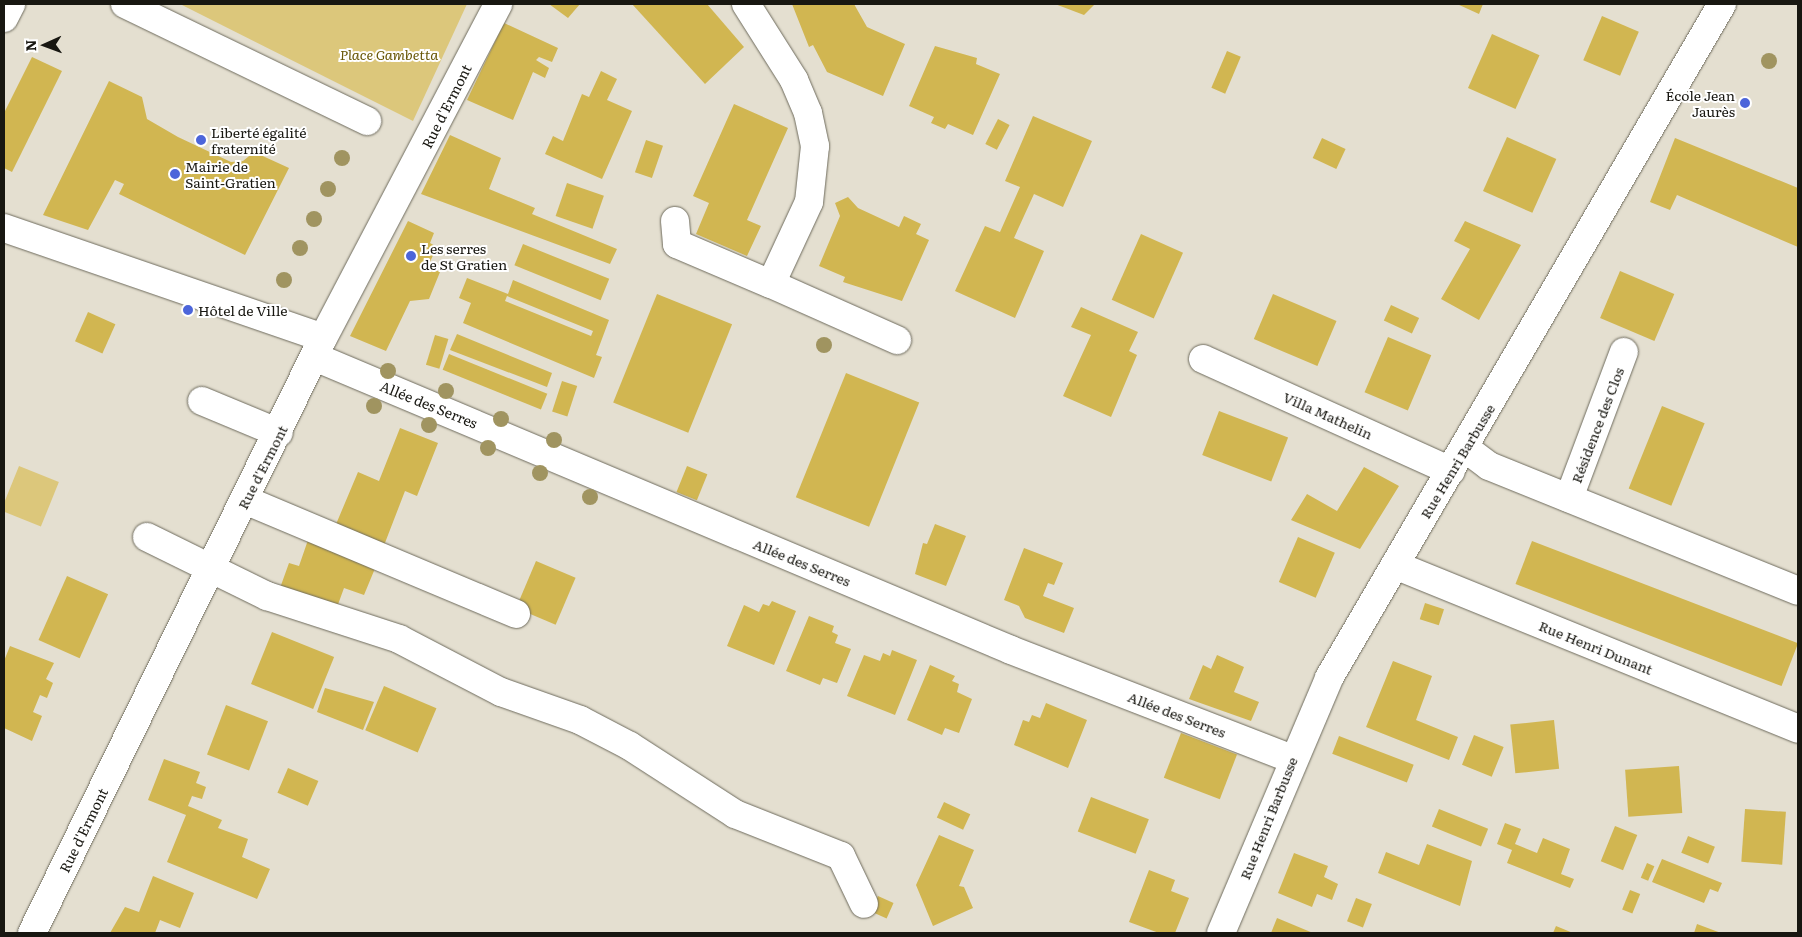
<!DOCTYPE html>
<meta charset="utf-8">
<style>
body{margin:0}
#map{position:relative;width:1802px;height:937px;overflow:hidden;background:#e4dfd0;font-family:Literata,serif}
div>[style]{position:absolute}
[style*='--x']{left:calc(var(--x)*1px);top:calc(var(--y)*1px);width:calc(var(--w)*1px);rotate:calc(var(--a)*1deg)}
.green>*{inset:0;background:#dcc77b;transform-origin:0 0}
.building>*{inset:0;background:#d1b651;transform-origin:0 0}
.roads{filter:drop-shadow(0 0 1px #6e6b5d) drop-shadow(0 0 1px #6e6b5d)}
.minor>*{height:28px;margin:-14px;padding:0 14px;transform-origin:14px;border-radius:14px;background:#fff}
.trees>*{width:16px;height:16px;margin:-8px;border-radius:50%;background:#a09460}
.dots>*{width:14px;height:14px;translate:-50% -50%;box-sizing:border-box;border:2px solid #fff;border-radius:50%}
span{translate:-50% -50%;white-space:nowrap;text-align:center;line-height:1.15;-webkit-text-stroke:4px #fff;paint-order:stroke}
.park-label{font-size:14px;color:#685605;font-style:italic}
.poi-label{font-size:14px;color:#181711}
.right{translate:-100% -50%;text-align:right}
.left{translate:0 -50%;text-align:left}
.street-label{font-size:14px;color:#181711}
.frame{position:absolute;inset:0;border:5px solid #181711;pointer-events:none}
.north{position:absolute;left:20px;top:20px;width:50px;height:50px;-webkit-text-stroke:4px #fff;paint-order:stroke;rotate:268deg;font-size:14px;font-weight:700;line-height:20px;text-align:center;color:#181711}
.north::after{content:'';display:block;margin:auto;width:18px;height:22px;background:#181711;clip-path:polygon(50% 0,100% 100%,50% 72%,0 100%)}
</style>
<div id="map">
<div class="green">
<i style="clip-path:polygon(180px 4px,467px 4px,413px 121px)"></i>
<i style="left:19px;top:466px;width:43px;height:48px;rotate:22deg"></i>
</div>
<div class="building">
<i style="clip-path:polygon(549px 4px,580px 4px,568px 18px)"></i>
<i style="clip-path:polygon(632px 4px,707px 4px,744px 47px,705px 84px)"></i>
<i style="clip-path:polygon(792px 4px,854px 4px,867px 27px,905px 44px,883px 96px,827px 72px,813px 45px,809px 47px)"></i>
<i style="clip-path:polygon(1055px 4px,1095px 4px,1084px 15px)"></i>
<i style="clip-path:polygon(1457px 4px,1483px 4px,1479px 14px)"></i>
<i style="left:1602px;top:16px;width:40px;height:48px;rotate:23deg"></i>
<i style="clip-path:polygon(504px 23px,558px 48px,552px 62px,539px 57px,536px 60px,549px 68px,545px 78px,533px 72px,513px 120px,467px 100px)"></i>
<i style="left:1492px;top:34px;width:52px;height:59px;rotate:24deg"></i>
<i style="clip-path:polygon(935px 46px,977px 58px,976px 64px,1000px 74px,973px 135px,948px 124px,945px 129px,931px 123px,934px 117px,909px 106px)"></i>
<i style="left:1227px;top:51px;width:15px;height:40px;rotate:23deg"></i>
<i style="clip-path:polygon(32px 57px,62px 71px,12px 172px,4px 168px,4px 113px)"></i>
<i style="clip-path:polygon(601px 71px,617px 79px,607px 100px,632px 111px,602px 179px,545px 154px,553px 136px,563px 141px,582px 94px,589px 97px)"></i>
<i style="clip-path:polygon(109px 81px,142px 97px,147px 119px,178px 137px,231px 162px,243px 161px,254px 152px,289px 168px,245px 255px,119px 194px,124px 184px,115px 180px,88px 230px,43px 215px)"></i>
<i style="clip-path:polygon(734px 104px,788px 128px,747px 220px,761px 226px,747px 256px,696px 234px,709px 203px,693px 196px)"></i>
<i style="clip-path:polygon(1033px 116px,1092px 141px,1063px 207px,1034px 194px,1014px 238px,1044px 251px,1015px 318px,955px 291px,985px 226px,1000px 232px,1020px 187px,1005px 181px)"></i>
<i style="left:998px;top:119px;width:13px;height:28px;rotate:27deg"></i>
<i style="clip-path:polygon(450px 135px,501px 158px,489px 189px,535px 208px,532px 214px,617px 249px,610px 264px,421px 194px)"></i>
<i style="left:1507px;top:137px;width:54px;height:59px;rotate:24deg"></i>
<i style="left:1322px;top:138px;width:26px;height:22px;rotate:25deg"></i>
<i style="clip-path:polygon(1675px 138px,1798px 188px,1798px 247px,1677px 195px,1670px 210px,1650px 202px)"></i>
<i style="left:646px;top:140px;width:18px;height:34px;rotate:19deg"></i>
<i style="left:567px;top:183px;width:39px;height:35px;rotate:19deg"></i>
<i style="clip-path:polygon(848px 197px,858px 208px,899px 227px,904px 216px,921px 224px,916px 234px,929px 240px,902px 301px,843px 282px,845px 277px,819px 266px,840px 216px,835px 203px)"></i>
<i style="clip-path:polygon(408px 221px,434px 233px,430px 243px,437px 247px,428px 266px,440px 272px,429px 299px,410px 301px,386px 351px,350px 336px)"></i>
<i style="clip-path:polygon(1465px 221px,1521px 245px,1479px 320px,1441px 299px,1470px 249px,1454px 241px)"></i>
<i style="left:1141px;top:234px;width:46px;height:72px;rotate:24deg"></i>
<i style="left:523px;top:244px;width:93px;height:23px;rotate:22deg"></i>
<i style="left:1620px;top:271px;width:59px;height:51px;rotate:23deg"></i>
<i style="clip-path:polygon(evenodd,467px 278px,508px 294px,513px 280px,609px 320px,596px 355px,602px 357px,594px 378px,463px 323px,471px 303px,459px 298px,467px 278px,507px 296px,593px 331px,591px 336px,505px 301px,507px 296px)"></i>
<i style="left:657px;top:294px;width:81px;height:117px;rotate:22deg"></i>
<i style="left:1273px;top:294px;width:69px;height:49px;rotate:23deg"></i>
<i style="left:1391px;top:305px;width:31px;height:17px;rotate:25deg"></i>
<i style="clip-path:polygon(1081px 307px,1138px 332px,1129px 351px,1137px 355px,1111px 417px,1063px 396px,1091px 335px,1071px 327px)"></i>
<i style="left:88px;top:312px;width:30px;height:32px;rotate:24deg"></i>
<i style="clip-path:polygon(457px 334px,552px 373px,547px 387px,450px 350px)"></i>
<i style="left:435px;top:335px;width:14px;height:31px;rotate:17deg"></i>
<i style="left:1388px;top:337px;width:47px;height:60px;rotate:23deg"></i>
<i style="left:449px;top:354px;width:106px;height:17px;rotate:22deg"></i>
<i style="left:846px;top:373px;width:79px;height:134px;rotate:22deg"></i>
<i style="left:562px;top:381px;width:16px;height:32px;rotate:18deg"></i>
<i style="left:1662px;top:406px;width:46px;height:89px;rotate:22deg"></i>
<i style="left:1219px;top:411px;width:74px;height:47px;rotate:21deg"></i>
<i style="clip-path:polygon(400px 428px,438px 443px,417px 496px,405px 491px,383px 548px,334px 529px,358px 472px,379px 481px)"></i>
<i style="left:687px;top:466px;width:22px;height:28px;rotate:22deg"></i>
<i style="clip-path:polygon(1364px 467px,1399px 486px,1360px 549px,1291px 520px,1307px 494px,1337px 511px)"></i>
<i style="clip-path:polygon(935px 524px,966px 536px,946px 586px,915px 574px,923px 543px,927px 544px)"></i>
<i style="left:1298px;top:537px;width:40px;height:49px;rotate:23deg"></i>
<i style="clip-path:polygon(308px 540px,376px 566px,364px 595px,344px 588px,336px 610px,280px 588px,289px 563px,299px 566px)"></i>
<i style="left:1532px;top:541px;width:285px;height:46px;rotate:21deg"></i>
<i style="clip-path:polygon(1024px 548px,1063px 563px,1054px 585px,1048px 583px,1043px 596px,1074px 608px,1064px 633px,1025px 618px,1019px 606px,1004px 600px)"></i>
<i style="left:536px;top:561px;width:43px;height:51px;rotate:23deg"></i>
<i style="left:67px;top:576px;width:45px;height:70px;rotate:24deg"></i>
<i style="clip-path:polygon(772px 601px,796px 611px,774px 665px,727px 646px,744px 605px,759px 612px,763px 604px,769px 606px)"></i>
<i style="left:1425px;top:603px;width:20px;height:17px;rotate:18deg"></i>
<i style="clip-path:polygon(809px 616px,834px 626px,832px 632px,838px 635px,835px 643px,851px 649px,837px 683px,823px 678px,820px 685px,786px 671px)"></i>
<i style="left:272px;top:632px;width:67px;height:56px;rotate:22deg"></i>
<i style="clip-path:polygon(10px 646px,54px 663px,46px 679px,53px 683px,47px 698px,40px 695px,33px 712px,42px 716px,32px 741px,4px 728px,4px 661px)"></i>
<i style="clip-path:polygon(892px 650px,917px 660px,895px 715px,847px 696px,864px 655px,880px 661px,883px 653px,890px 656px)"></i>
<i style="clip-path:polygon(1217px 655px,1244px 667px,1234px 692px,1259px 702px,1251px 721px,1189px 699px,1203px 665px,1211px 669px)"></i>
<i style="clip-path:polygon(1393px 661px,1432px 676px,1416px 720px,1458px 737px,1449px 760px,1366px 727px)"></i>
<i style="clip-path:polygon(930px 665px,955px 676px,952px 681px,959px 684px,957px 692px,972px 699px,959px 733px,945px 728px,942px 735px,907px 720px)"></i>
<i style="left:384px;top:686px;width:57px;height:48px;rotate:23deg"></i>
<i style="clip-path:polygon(325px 688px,374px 702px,363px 730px,317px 712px)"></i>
<i style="clip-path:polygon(1046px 703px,1087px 720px,1068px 768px,1014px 745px,1023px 720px,1029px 722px,1032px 715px,1040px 718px)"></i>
<i style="left:226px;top:705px;width:45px;height:53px;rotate:21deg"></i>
<i style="left:1554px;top:720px;width:49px;height:44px;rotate:84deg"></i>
<i style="left:1181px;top:733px;width:60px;height:48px;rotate:21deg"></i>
<i style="left:1474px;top:735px;width:32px;height:32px;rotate:22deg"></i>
<i style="left:1339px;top:736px;width:80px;height:19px;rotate:21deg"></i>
<i style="clip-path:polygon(164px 759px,200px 772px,196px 783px,206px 787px,202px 799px,192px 796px,188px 806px,222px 820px,218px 828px,248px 839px,242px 857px,270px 869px,257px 899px,167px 862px,186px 815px,148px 800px)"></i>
<i style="left:1679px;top:766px;width:47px;height:54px;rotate:86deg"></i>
<i style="left:288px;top:768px;width:33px;height:27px;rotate:23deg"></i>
<i style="left:1091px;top:797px;width:62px;height:37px;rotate:21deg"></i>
<i style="left:944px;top:802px;width:29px;height:17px;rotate:25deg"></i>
<i style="left:1439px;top:809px;width:53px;height:19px;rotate:22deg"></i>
<i style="left:1745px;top:809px;width:41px;height:53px;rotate:4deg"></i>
<i style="clip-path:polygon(1505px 823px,1521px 829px,1515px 844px,1537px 853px,1543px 838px,1570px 849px,1561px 874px,1574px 879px,1570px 888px,1507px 863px,1512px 850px,1497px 844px)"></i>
<i style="left:1615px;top:826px;width:24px;height:38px;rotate:22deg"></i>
<i style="clip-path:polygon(939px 835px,974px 850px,959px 886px,964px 887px,973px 908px,933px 926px,916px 885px)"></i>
<i style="left:1688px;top:836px;width:29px;height:18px;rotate:22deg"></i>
<i style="clip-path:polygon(1427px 844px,1472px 861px,1460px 906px,1378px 873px,1386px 852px,1419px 865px)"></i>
<i style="clip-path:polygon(1294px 853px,1328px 866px,1324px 877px,1338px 884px,1332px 900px,1317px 894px,1312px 907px,1278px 893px)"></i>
<i style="clip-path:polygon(1662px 859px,1722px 883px,1718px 892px,1710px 889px,1704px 903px,1652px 882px)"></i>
<i style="left:1647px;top:863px;width:8px;height:16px;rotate:23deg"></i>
<i style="clip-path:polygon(1149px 870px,1175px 880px,1171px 891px,1189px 898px,1175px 933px,1159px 933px,1129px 922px)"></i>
<i style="clip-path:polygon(153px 876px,194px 893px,180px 928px,160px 920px,155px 933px,110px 933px,125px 907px,139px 912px)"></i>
<i style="left:1630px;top:890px;width:11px;height:21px;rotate:22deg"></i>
<i style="left:878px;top:896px;width:17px;height:17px;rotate:24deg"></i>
<i style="left:1356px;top:898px;width:17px;height:25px;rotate:21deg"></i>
<i style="clip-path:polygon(1277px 918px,1313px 933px,1271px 933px)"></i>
<i style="clip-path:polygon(1697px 924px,1721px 933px,1694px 933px)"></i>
<i style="clip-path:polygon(1556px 926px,1573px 933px,1553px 933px)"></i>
</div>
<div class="roads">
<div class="minor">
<i style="--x:125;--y:4;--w:269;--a:25.8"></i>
<i style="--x:746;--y:4;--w:90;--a:57.7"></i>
<i style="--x:794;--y:80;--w:36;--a:67"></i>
<i style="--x:808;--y:113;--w:34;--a:78"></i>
<i style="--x:815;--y:146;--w:56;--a:96.1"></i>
<i style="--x:809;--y:202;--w:90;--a:114.9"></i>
<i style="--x:771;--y:284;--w:138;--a:24"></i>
<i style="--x:4;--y:18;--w:16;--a:-63"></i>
<i style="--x:675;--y:221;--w:23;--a:85"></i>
<i style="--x:677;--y:244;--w:102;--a:23.1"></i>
<i style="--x:4;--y:228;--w:337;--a:19"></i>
<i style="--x:315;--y:357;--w:755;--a:22.83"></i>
<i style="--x:1011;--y:650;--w:301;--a:21.2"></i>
<i style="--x:1203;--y:359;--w:272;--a:24.3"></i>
<i style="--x:202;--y:401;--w:83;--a:22.6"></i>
<i style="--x:1465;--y:448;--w:30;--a:37"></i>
<i style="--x:1489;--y:466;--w:333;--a:22"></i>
<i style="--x:1569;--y:498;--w:156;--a:-69.4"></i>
<i style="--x:245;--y:500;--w:294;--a:22.8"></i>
<i style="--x:147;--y:537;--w:134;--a:26.2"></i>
<i style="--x:267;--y:596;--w:139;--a:18"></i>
<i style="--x:399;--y:639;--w:115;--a:27.5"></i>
<i style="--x:501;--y:692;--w:84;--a:19.5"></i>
<i style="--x:580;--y:720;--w:56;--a:27.5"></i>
<i style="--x:630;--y:746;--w:125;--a:32.9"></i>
<i style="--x:735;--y:814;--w:114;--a:21.6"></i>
<i style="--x:841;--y:856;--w:53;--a:64.4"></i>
<i style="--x:1395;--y:565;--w:435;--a:22.1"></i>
<i style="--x:32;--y:933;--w:662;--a:-63.94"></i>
<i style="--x:323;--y:338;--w:377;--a:-62.3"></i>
<i style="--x:1221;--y:933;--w:277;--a:-67"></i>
<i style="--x:1329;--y:678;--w:780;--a:-59.75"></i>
</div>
</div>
<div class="trees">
<i style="left:1769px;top:61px"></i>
<i style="left:342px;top:158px"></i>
<i style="left:328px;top:189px"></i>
<i style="left:314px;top:219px"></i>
<i style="left:300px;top:248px"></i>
<i style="left:284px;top:280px"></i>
<i style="left:824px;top:345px"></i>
<i style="left:388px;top:371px"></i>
<i style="left:446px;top:391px"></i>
<i style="left:374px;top:406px"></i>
<i style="left:501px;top:419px"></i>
<i style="left:429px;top:425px"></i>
<i style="left:554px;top:440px"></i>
<i style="left:488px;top:448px"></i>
<i style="left:540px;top:473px"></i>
<i style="left:590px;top:497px"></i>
</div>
<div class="dots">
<i style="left:1745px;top:103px;background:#4c65da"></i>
<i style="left:201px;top:140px;background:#4c65da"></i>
<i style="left:175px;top:174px;background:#4c65da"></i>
<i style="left:411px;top:256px;background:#4c65da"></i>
<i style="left:188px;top:310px;background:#4c65da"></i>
</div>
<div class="park-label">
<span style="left:389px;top:54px">Place Gambetta</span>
</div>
<div class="poi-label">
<span class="right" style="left:1735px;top:103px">École Jean<br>Jaurès</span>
<span class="left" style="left:211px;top:140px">Liberté égalité<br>fraternité</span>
<span class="left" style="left:185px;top:174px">Mairie de<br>Saint-Gratien</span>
<span class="left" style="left:421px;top:256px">Les serres<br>de St Gratien</span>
<span class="left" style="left:198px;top:310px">Hôtel de Ville</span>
</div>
<div class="street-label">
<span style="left:446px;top:106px;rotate:-63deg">Rue d'Ermont</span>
<span style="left:429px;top:404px;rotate:22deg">Allée des Serres</span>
<span style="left:1328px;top:415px;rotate:24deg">Villa Mathelin</span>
<span style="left:1597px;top:425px;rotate:-69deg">Résidence des Clos</span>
<span style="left:1457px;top:461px;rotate:-59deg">Rue Henri Barbusse</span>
<span style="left:262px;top:467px;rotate:-63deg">Rue d'Ermont</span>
<span style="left:802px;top:562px;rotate:22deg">Allée des Serres</span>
<span style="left:1596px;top:647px;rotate:22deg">Rue Henri Dunant</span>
<span style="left:1177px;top:714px;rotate:21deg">Allée des Serres</span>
<span style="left:1268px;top:818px;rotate:-68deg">Rue Henri Barbusse</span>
<span style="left:83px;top:830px;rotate:-64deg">Rue d'Ermont</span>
</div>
<div class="frame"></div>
<div class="north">N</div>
</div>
